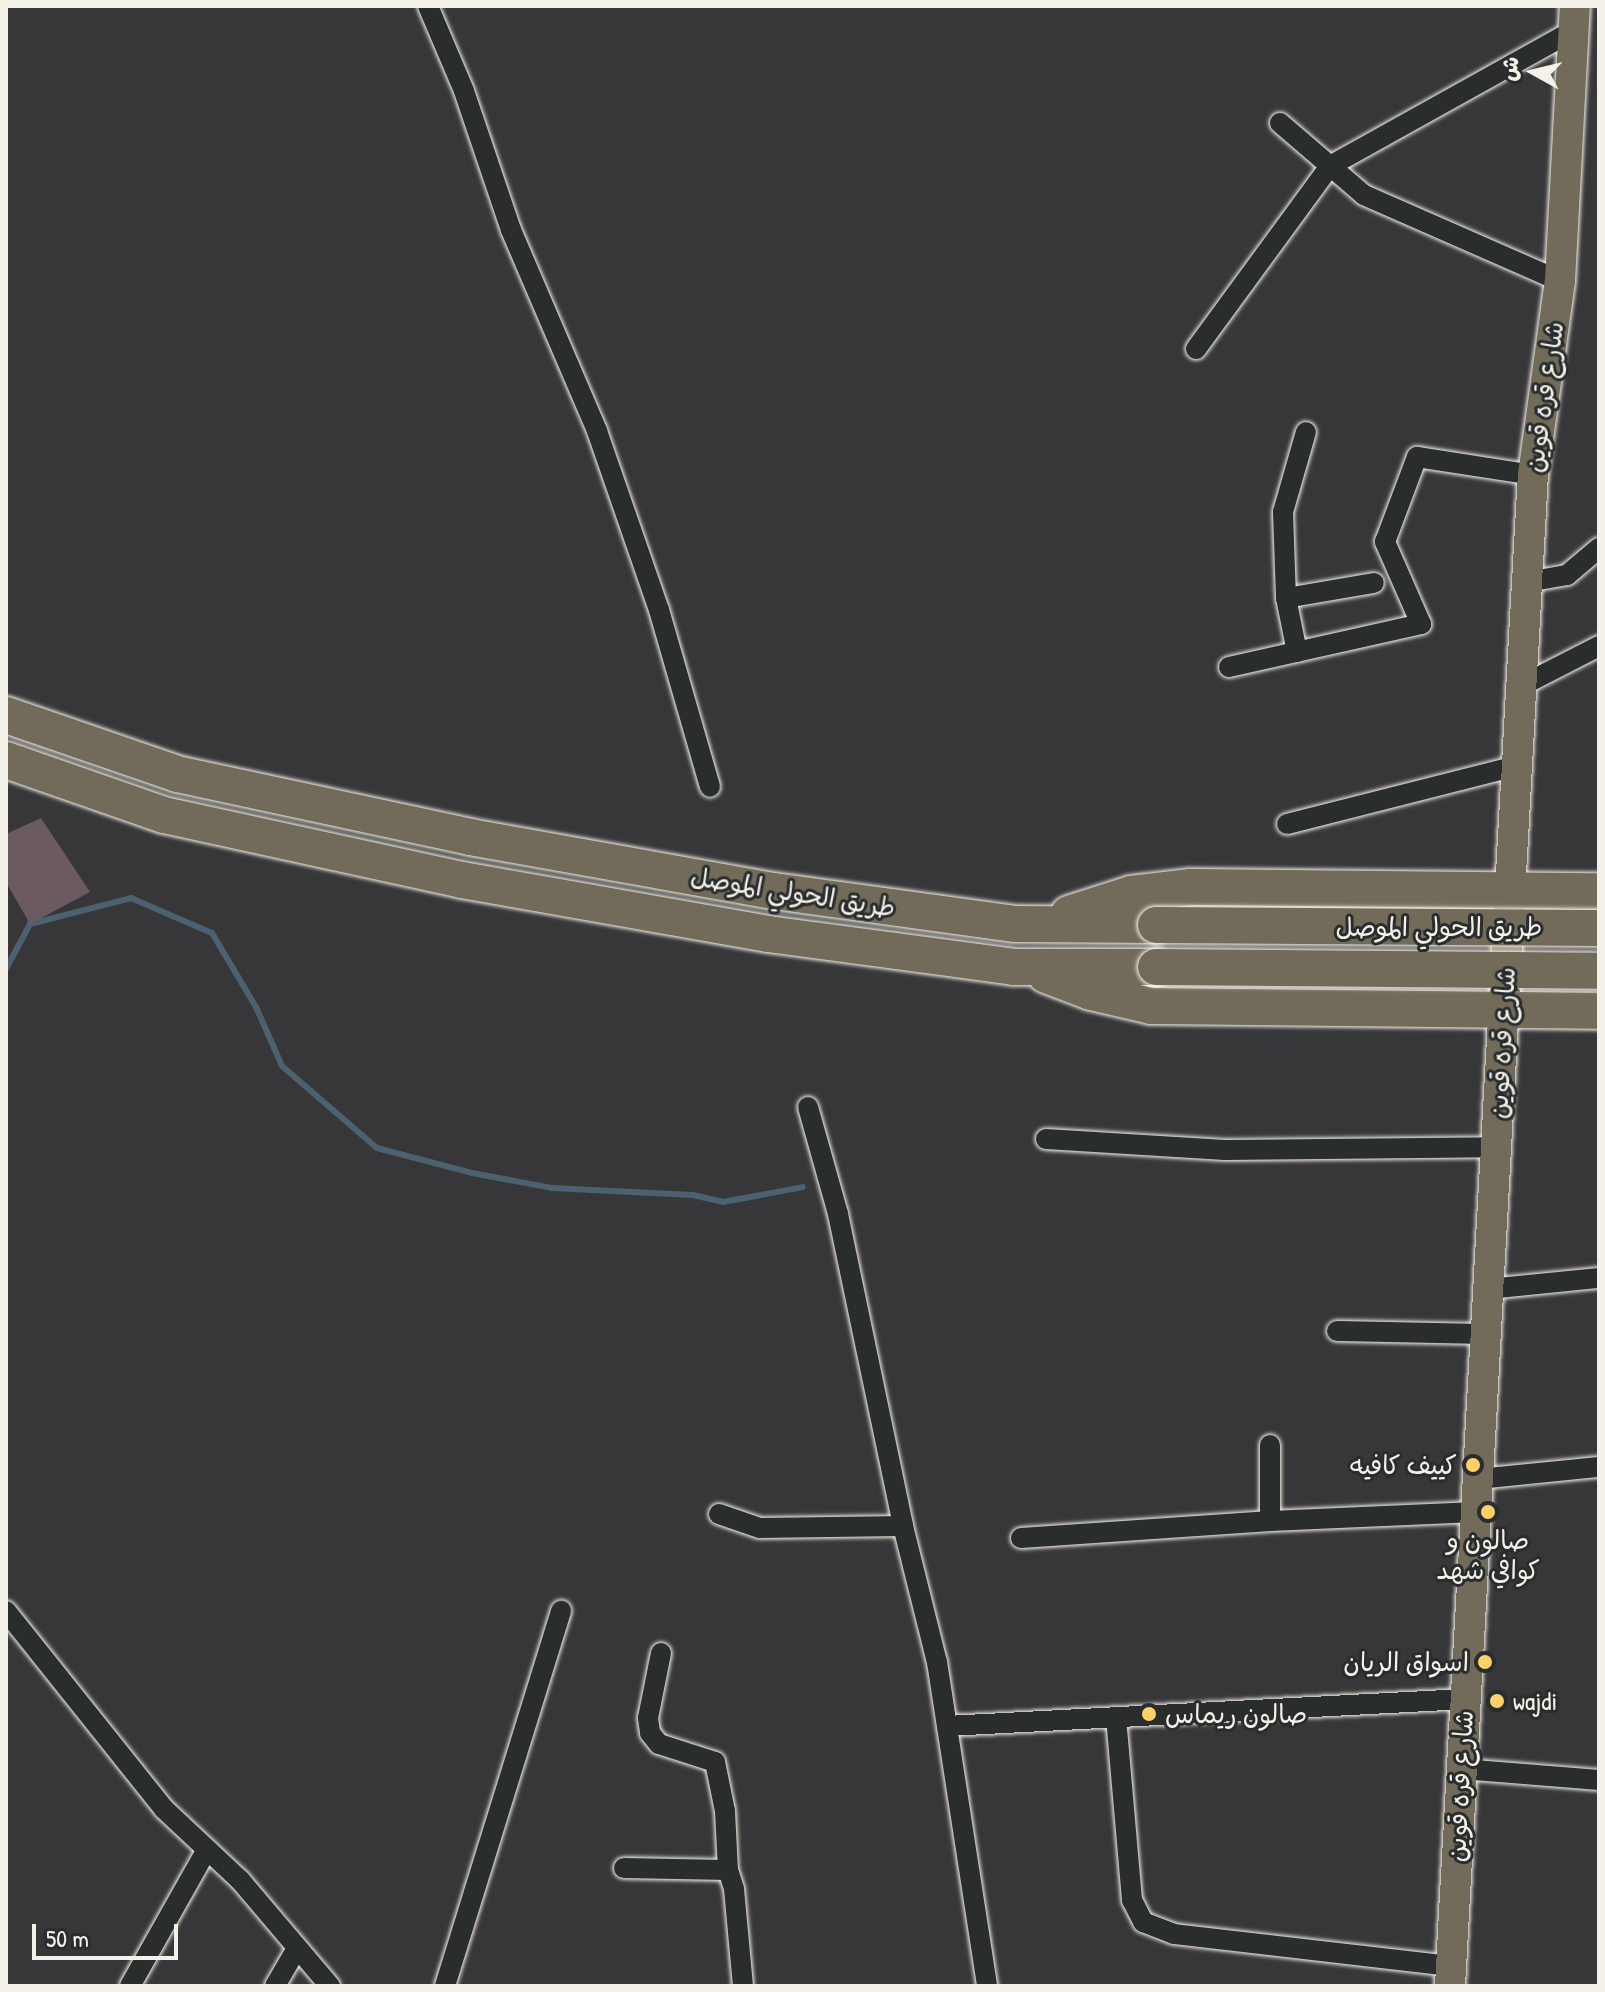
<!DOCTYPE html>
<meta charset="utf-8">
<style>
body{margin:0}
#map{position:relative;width:1605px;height:1992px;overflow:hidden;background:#373638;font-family:"Patrick Hand","Playpen Sans Arabic",sans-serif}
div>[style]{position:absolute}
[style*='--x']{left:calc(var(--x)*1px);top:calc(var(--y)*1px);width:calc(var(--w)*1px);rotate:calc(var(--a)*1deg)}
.stream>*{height:6px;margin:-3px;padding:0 3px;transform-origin:3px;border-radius:3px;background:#4c6170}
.building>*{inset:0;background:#6c5a62}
.roads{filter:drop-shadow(0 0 2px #f4f1e8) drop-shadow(0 0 2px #f4f1e8)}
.street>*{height:20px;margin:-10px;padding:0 10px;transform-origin:10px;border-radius:10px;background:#2a2d2e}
.primary>*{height:30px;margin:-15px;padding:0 15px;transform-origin:15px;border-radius:15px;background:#736b5a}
.highway>*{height:36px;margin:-18px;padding:0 18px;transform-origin:18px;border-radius:18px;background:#736b5a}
.bridges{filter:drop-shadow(0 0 2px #f4f1e8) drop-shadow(0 0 2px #f4f1e8)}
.highway-bridge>*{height:36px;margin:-18px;padding:0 18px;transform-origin:18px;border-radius:18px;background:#736b5a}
.dots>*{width:22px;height:22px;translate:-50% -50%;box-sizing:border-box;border:4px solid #2a2d2e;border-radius:50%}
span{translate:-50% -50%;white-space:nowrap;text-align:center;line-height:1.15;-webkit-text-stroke:6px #2a2d2e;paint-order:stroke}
.street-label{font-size:26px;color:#f4f1e8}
.poi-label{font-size:26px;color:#f4f1e8}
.right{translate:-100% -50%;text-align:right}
.left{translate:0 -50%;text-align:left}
.frame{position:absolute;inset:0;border:8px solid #f4f1e8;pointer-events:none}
.north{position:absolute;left:1493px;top:32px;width:80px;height:80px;-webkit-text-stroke:6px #2a2d2e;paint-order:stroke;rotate:278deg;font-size:22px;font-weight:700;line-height:32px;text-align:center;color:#f4f1e8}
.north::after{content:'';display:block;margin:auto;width:28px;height:36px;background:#f4f1e8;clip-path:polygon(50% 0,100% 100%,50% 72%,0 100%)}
.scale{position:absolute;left:32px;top:1924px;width:146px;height:36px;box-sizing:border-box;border:4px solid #f4f1e8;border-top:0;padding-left:10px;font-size:24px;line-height:28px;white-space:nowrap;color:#f4f1e8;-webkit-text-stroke:6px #2a2d2e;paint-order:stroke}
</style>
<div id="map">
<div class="stream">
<i style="--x:6;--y:969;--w:51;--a:-61.9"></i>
<i style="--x:30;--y:924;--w:104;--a:-14.4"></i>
<i style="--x:131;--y:898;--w:88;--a:23.4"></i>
<i style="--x:212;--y:933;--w:86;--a:59.3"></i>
<i style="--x:256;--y:1007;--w:64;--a:66.2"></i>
<i style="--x:282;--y:1066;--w:125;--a:40.8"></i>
<i style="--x:377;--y:1148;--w:98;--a:14.7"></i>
<i style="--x:472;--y:1173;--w:81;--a:10.6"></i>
<i style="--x:552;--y:1188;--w:141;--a:2.8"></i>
<i style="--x:693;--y:1195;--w:31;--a:13"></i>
<i style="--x:723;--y:1202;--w:81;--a:-10.6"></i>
</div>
<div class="building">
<i style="clip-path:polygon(41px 818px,90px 892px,30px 924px,6px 882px,6px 834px)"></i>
</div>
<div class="roads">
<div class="street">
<i style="--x:428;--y:6;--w:92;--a:67"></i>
<i style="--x:464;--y:91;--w:147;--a:71.3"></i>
<i style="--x:511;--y:230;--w:219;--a:66.8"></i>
<i style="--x:597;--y:431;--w:189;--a:70.9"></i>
<i style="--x:659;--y:610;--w:184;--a:73.9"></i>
<i style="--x:1280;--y:123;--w:111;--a:40.6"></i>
<i style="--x:1364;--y:195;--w:214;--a:23.7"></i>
<i style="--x:1196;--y:349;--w:227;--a:-53.8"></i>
<i style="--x:1330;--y:166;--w:279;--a:-29.1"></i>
<i style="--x:1527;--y:582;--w:41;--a:-9.9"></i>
<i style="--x:1567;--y:575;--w:42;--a:-40.2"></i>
<i style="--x:1286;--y:598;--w:86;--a:-92"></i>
<i style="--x:1283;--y:512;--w:83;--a:-74"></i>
<i style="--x:1297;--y:652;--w:55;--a:-101.5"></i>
<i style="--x:1286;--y:598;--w:89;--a:-9.7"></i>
<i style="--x:1229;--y:667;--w:197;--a:-12.6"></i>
<i style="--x:1421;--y:624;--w:90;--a:-113.7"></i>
<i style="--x:1385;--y:542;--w:91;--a:-69.4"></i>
<i style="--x:1417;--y:457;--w:117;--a:8.8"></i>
<i style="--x:1521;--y:686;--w:88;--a:-27.1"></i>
<i style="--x:1287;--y:824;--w:237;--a:-14.2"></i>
<i style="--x:808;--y:1107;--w:111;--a:74.3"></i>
<i style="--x:838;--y:1214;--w:319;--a:78.2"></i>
<i style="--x:903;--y:1526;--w:140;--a:76"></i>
<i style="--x:937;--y:1662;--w:328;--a:81.2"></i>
<i style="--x:1046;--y:1139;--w:179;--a:3.5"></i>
<i style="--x:1225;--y:1150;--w:271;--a:-0.6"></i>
<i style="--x:1488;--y:1289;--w:112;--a:-5.7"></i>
<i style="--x:1337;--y:1331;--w:149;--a:1.2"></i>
<i style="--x:1478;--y:1479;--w:122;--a:-5.7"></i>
<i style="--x:719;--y:1514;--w:43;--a:18.9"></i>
<i style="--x:760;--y:1528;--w:143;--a:-0.8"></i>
<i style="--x:1270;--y:1521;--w:76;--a:-90"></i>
<i style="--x:1021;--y:1538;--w:250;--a:-3.9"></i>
<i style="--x:1270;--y:1521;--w:206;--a:-2.5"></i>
<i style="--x:6;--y:1611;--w:253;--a:51.4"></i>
<i style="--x:164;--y:1809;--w:104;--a:43.1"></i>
<i style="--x:240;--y:1880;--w:139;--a:49.7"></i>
<i style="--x:661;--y:1653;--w:66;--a:101.3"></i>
<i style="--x:648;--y:1718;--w:15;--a:82"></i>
<i style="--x:650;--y:1733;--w:14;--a:51"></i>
<i style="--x:659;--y:1744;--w:59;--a:17.8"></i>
<i style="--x:715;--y:1762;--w:50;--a:78.5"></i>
<i style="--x:725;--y:1811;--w:59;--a:87.1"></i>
<i style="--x:728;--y:1870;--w:20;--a:72"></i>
<i style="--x:734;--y:1889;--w:97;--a:84.7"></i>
<i style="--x:1116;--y:1717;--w:184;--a:85"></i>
<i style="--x:1132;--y:1900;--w:25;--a:63"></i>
<i style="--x:1143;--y:1922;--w:33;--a:21"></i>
<i style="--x:1174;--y:1934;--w:277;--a:6.6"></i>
<i style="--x:947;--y:1726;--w:519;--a:-2.98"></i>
<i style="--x:1462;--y:1769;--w:137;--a:4.6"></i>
<i style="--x:624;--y:1868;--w:104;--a:1.1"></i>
<i style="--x:130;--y:1986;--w:155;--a:-60.6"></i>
<i style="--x:275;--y:1986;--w:44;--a:-59.9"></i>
<i style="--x:445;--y:1986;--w:393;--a:-72.8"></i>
</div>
<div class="primary">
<i style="--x:1450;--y:1986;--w:1513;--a:-86.86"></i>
<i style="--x:1533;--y:475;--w:196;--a:-82.1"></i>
<i style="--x:1560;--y:281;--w:275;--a:-86.9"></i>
</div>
<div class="highway">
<i style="--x:6;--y:715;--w:181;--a:19"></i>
<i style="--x:177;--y:774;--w:300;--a:12.1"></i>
<i style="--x:470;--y:837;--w:309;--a:10.1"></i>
<i style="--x:774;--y:891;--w:244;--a:7.8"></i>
<i style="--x:1016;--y:924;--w:140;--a:0.4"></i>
<i style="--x:6;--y:760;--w:167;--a:19.2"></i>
<i style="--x:164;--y:815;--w:305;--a:12.3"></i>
<i style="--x:462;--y:880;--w:311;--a:10"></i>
<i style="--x:768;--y:934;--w:248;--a:7.6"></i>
<i style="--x:1014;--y:967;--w:142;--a:0"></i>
<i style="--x:1069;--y:914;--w:65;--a:-17.9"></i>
<i style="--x:1131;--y:894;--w:60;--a:-6.7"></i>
<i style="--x:1191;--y:887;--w:408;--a:0.6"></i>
<i style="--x:1046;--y:975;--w:48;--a:20.7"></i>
<i style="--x:1091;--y:992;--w:62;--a:13.1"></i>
<i style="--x:1151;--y:1006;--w:448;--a:0.6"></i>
</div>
</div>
<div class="bridges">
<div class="highway-bridge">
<i style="--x:1156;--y:925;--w:443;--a:0.4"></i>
<i style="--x:1156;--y:967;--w:443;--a:0.5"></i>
</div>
</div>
<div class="dots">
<i style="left:1473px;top:1465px;background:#ffd166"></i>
<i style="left:1488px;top:1512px;background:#ffd166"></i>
<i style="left:1485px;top:1662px;background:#ffd166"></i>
<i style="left:1497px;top:1701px;background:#ffd166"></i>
<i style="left:1149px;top:1714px;background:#ffd166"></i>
</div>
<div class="street-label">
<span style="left:1544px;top:397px;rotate:-82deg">شارع قره قوين</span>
<span style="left:793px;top:892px;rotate:9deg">طريق الحولي الموصل</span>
<span style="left:1439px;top:927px">طريق الحولي الموصل</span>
<span style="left:1502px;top:1043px;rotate:-87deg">شارع قره قوين</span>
<span style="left:1460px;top:1786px;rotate:-87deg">شارع قره قوين</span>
</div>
<div class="poi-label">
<span class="right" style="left:1457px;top:1465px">كييف كافيه</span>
<span style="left:1488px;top:1555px">صالون و<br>كوافي شهد</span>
<span class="right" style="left:1469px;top:1662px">اسواق الريان</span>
<span class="left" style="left:1513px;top:1701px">wajdi</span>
<span class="left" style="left:1165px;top:1714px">صالون ريماس</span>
</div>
<div class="frame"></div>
<div class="north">ش</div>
<div class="scale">50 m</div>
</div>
